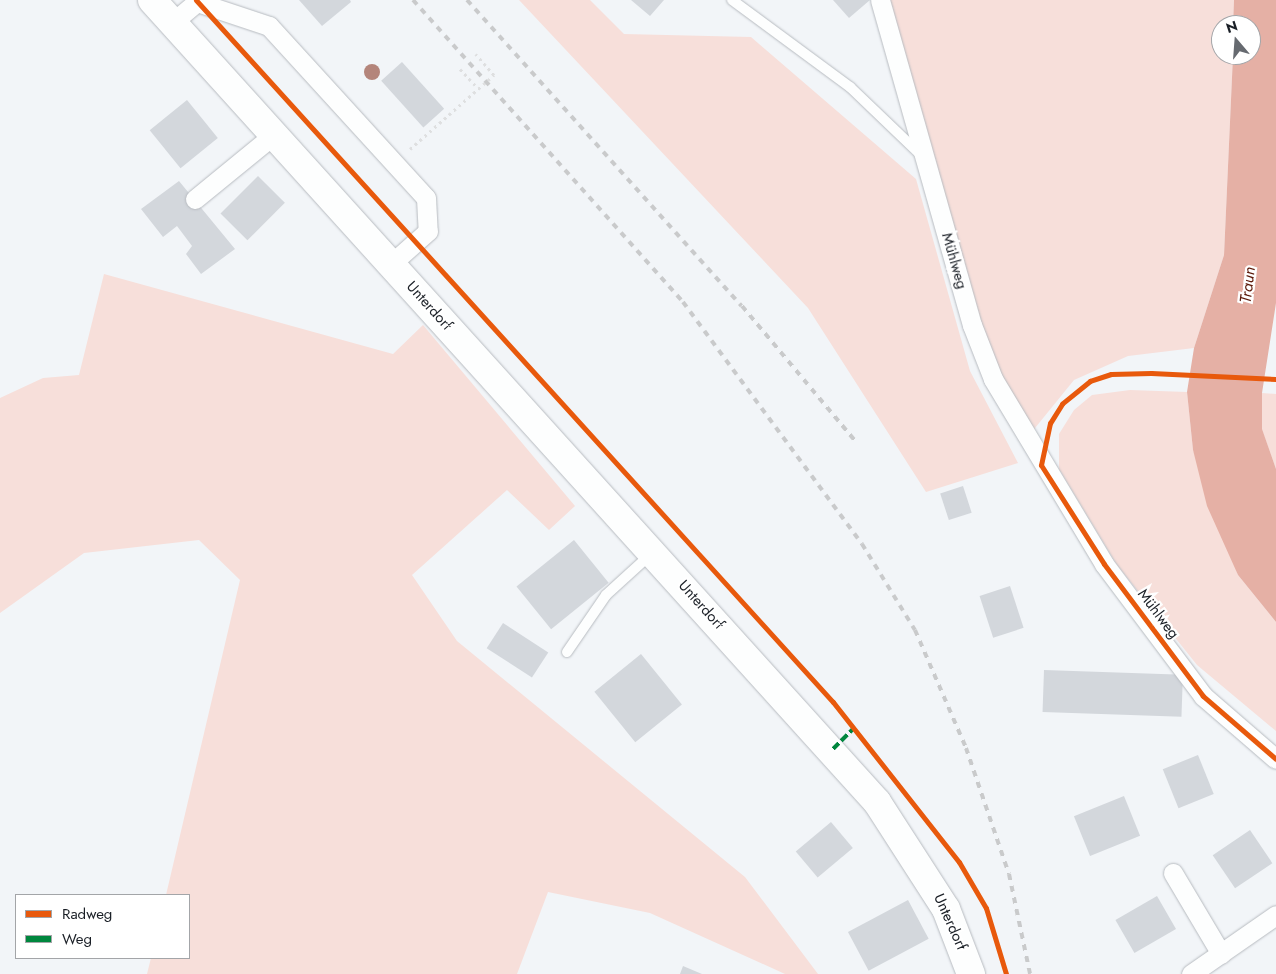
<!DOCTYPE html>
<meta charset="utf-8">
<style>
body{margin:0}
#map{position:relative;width:1276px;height:974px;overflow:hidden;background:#f2f5f8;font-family:Jost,sans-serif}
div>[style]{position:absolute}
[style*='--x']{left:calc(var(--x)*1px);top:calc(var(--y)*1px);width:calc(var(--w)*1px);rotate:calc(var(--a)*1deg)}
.green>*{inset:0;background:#f7dfda}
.water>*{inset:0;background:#e5b0a5}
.building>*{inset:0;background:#d3d7dc;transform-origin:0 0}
.path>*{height:3px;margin-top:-1.5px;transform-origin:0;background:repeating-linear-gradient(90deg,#dedfe0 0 2.5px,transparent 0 6.5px)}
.roads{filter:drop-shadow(0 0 1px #b7bbc0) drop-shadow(0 0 1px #b7bbc0)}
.lane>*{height:10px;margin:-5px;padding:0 5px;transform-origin:5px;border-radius:5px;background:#fdfefe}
.street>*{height:19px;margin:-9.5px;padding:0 9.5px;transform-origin:9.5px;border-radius:9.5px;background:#fdfefe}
.primary>*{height:28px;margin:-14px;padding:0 14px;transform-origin:14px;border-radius:14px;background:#fdfefe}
.rail>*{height:4px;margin-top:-2px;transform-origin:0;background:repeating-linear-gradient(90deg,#c9cacb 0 6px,transparent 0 12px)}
.quiet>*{height:4px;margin-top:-2px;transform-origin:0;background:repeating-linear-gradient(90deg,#00873e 0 8px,transparent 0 12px)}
.cycleway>*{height:5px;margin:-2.5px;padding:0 2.5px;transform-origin:2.5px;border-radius:2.5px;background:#e8590c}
.trees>*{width:16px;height:16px;margin:-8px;border-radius:50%;background:#b4857b}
span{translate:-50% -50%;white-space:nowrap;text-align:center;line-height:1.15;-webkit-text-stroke:4.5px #fff;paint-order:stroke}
.street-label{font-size:15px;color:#1a1f26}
.water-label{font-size:16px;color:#5b1808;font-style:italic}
.legend{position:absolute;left:15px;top:894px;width:175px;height:65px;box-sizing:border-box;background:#fff;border:1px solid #a3a5a8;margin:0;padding:6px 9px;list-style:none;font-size:15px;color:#1a1f26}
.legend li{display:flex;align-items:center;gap:10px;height:25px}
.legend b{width:25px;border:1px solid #a3a5a8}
.north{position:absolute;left:1211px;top:15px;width:50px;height:50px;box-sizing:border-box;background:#fff;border:1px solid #a3a5a8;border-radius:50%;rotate:342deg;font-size:14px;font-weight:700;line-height:20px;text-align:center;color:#1a1f26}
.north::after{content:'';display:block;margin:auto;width:18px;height:22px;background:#666a70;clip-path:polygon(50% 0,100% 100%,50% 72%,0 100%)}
</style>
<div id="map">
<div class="green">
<i style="clip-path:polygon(519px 0,590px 0,624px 34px,751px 37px,916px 179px,970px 371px,1018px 463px,926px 492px,808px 308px)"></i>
<i style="clip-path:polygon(885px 0,1234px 0,1233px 25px,1221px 25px,1221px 55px,1233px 55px,1224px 255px,1194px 348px,1128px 356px,1074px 380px,1031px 433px,988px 359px)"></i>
<i style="clip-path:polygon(104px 274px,393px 354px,423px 325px,575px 506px,549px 530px,507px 490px,412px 575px,457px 641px,745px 877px,818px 974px,785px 974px,650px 913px,548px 892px,517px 974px,147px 974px,151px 958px,189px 958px,189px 895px,166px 895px,240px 580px,199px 540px,84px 553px,0 613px,0 398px,43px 378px,79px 375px)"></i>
<i style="clip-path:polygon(1130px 390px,1187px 392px,1193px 450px,1238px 575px,1276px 622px,1276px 731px,1197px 665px,1117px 565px,1059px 469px,1059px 434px,1074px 410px,1092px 395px)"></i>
<i style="clip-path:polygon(1262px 393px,1276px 394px,1276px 469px,1262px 430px)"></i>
</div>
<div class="water">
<i style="clip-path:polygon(1234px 0,1276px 0,1276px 303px,1262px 393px,1262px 429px,1276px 469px,1276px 622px,1238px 575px,1207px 506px,1193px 450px,1187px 392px,1194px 348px,1224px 255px,1233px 55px,1251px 55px,1251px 25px,1233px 25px)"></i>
</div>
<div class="building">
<i style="clip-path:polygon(299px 0,350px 0,351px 2px,322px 26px)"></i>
<i style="clip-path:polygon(631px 0,664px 0,650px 16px)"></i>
<i style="clip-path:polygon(833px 0,870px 0,849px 18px)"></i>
<i style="left:402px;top:62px;width:63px;height:28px;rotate:48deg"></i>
<i style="left:187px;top:100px;width:49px;height:48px;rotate:51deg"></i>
<i style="left:258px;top:176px;width:38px;height:53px;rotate:45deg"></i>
<i style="clip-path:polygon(179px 181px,235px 249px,201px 274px,186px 254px,192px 246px,177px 226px,163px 237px,141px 209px)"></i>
<i style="left:963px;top:486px;width:28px;height:24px;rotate:72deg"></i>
<i style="left:574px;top:540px;width:55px;height:74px;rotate:51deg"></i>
<i style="left:1010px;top:586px;width:44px;height:32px;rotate:72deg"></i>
<i style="left:503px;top:623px;width:54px;height:30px;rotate:33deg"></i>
<i style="left:641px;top:654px;width:65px;height:60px;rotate:51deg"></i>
<i style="left:1044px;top:670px;width:139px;height:42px;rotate:2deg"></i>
<i style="left:1198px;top:755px;width:42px;height:38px;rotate:68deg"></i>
<i style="left:1124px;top:796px;width:43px;height:54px;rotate:68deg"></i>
<i style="left:831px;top:822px;width:34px;height:46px;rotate:50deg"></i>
<i style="left:1250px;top:830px;width:40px;height:45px;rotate:56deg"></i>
<i style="left:1157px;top:896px;width:38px;height:48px;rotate:60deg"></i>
<i style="left:908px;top:900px;width:44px;height:68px;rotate:62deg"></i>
<i style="clip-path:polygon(683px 966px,702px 974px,680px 974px)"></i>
</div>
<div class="path">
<i style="--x:460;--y:69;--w:26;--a:47"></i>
<i style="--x:410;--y:149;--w:112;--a:-41.4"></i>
<i style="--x:494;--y:75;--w:28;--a:-131"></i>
</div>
<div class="roads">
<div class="lane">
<i style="--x:732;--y:0;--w:147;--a:36.4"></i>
<i style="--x:850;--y:87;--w:100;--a:43.8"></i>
<i style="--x:567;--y:652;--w:69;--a:-55.6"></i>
<i style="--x:606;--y:595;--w:59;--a:-42.3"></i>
</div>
<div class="street">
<i style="--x:880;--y:0;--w:338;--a:74.2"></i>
<i style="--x:972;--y:325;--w:58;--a:68.7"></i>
<i style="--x:993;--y:379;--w:216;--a:59"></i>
<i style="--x:1104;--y:564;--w:165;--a:53.1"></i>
<i style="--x:1203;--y:696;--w:96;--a:40.8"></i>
<i style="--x:173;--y:22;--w:31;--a:-40"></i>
<i style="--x:197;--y:2;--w:76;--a:18.4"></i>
<i style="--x:269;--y:26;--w:233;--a:47.6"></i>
<i style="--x:426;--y:198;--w:33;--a:87"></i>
<i style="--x:428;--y:231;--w:50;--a:138.3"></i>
<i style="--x:195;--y:199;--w:99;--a:-39.3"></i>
<i style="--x:1173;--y:873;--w:94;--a:59.3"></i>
<i style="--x:1191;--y:974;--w:103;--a:-34.8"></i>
</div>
<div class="primary">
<i style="--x:152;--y:0;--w:1081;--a:47.89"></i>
<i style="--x:877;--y:802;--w:127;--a:57.2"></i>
<i style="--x:946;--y:909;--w:70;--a:69"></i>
</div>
</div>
<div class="rail">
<i style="--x:413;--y:0;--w:405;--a:48.2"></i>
<i style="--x:683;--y:302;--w:301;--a:53.5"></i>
<i style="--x:862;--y:544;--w:101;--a:58.4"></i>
<i style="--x:915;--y:630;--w:129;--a:66.6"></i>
<i style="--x:966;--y:748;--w:133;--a:71.2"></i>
<i style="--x:1009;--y:874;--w:102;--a:78.1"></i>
<i style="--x:467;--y:0;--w:411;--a:48.1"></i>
<i style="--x:742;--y:306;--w:179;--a:50"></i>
</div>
<div class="quiet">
<i style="--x:833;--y:749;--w:30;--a:-45"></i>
</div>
<div class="cycleway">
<i style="--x:196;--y:0;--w:948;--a:47.78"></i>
<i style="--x:833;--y:702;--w:204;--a:51.8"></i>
<i style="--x:959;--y:862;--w:53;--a:59.6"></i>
<i style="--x:986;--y:908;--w:69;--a:73.1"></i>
<i style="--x:1276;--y:379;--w:125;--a:-177.3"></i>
<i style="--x:1151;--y:373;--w:40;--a:178.6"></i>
<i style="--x:1111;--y:374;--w:22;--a:162"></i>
<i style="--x:1090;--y:381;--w:36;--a:141"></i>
<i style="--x:1062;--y:404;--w:22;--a:122"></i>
<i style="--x:1050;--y:423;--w:43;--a:102.1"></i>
<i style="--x:1041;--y:465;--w:117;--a:57.5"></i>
<i style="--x:1104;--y:564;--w:165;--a:53.1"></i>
<i style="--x:1203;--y:696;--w:96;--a:40.8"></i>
</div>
<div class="trees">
<i style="left:372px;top:72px"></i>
</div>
<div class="street-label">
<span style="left:954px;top:261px;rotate:74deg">Mühlweg</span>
<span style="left:429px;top:306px;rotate:48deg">Unterdorf</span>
<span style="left:701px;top:605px;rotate:48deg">Unterdorf</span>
<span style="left:1158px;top:614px;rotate:53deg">Mühlweg</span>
<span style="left:950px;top:922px;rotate:66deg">Unterdorf</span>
</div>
<div class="water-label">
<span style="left:1248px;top:285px;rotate:-83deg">Traun</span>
</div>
<ul class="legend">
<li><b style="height:6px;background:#e8590c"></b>Radweg</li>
<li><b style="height:6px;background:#00873e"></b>Weg</li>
</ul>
<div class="north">N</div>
</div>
